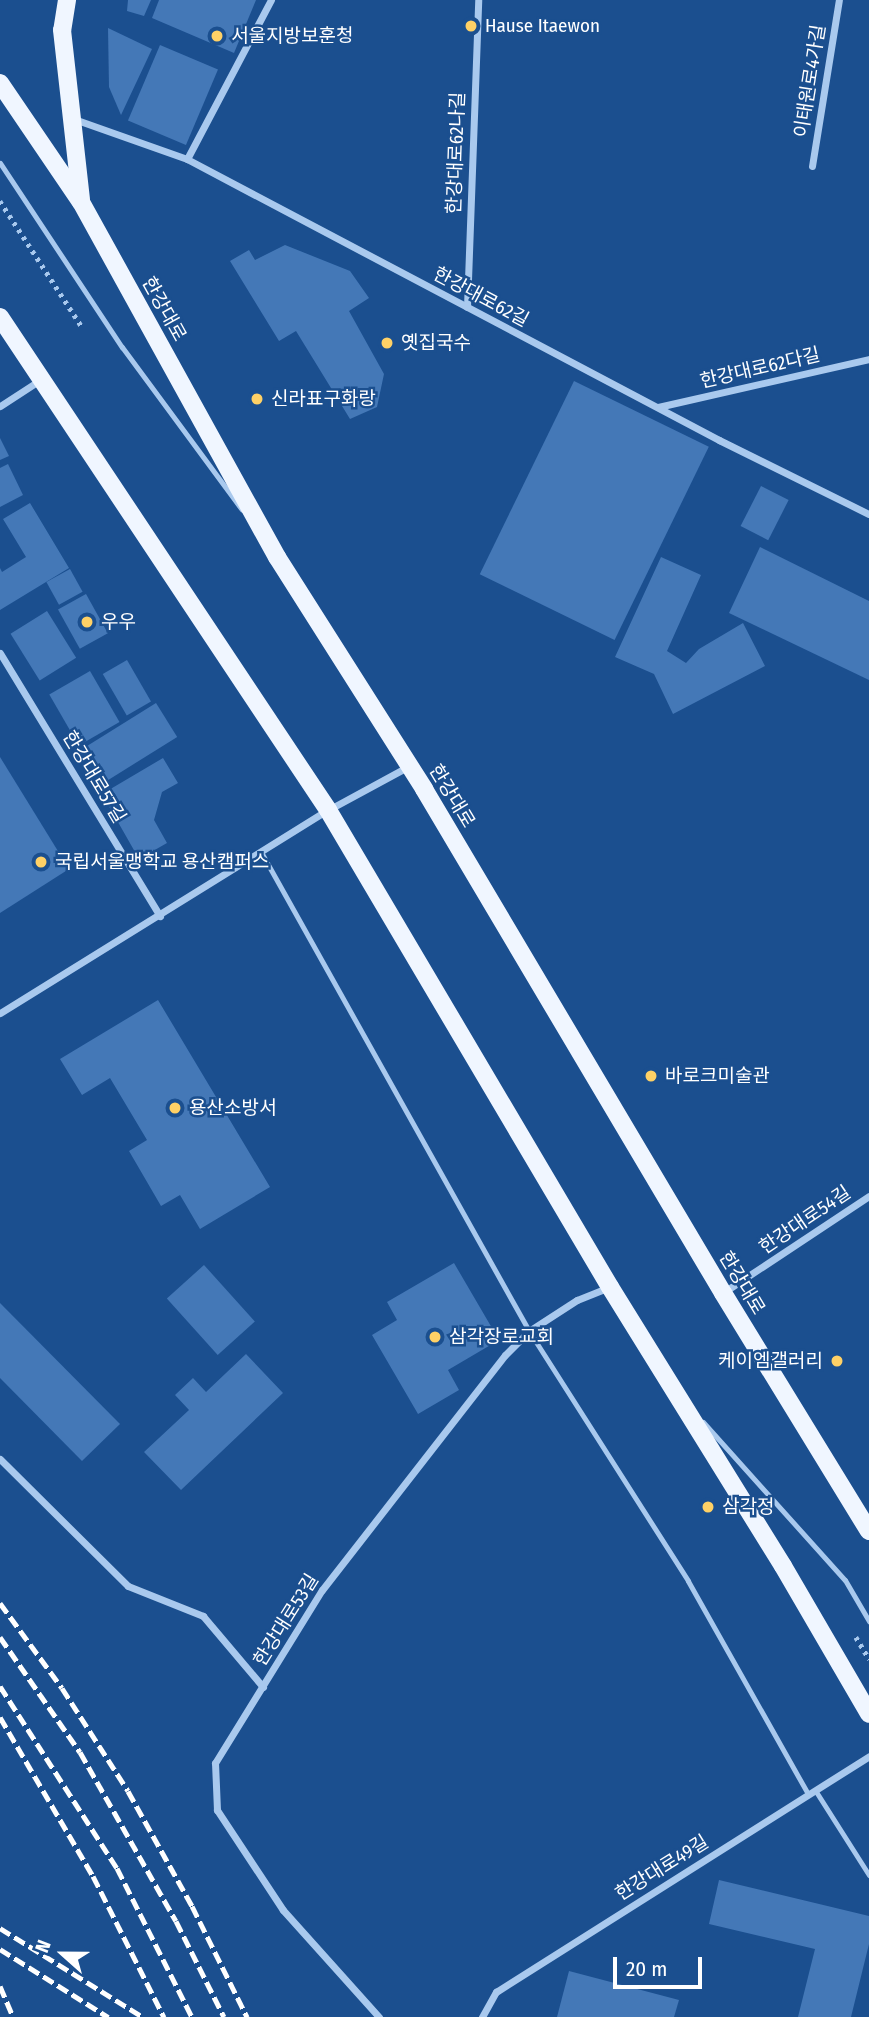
<!DOCTYPE html>
<meta charset="utf-8">
<style>
body{margin:0}
#map{position:relative;width:869px;height:2017px;overflow:hidden;background:#1b4f8f;font-family:"Fira Sans Condensed","Noto Sans KR",sans-serif}
div>[style]{position:absolute}
[style*='--x']{left:calc(var(--x)*1px);top:calc(var(--y)*1px);width:calc(var(--w)*1px);rotate:calc(var(--a)*1deg)}
.building>*{inset:0;background:#4478b7;transform-origin:0 0}
.path>*{height:4.5px;margin-top:-2.25px;transform-origin:0;background:repeating-linear-gradient(90deg,#a9c9ee 0 3.5px,transparent 0 8.5px)}
.service>*{height:5px;margin:-2.5px;padding:0 2.5px;transform-origin:2.5px;border-radius:2.5px;background:#a9c9ee}
.minor>*{height:7px;margin:-3.5px;padding:0 3.5px;transform-origin:3.5px;border-radius:3.5px;background:#a9c9ee}
.primary>*{height:18px;margin:-9px;padding:0 9px;transform-origin:9px;border-radius:9px;background:#f0f6ff}
.rail>*{height:5px;margin-top:-2.5px;transform-origin:0;background:repeating-linear-gradient(90deg,#fff 0 12px,transparent 0 17px)}
.dots>*{width:19px;height:19px;translate:-50% -50%;box-sizing:border-box;border:4px solid #1b4f8f;border-radius:50%}
span{translate:-50% -50%;white-space:nowrap;text-align:center;line-height:1.15;-webkit-text-stroke:5px #1b4f8f;paint-order:stroke}
.poi-label{font-size:19px;color:#fff}
.left{translate:0 -50%;text-align:left}
.right{translate:-100% -50%;text-align:right}
.street-label{font-size:19px;color:#fff}
.north{position:absolute;left:28px;top:1919px;width:70px;height:70px;-webkit-text-stroke:5px #1b4f8f;paint-order:stroke;rotate:291deg;font-size:19px;font-weight:700;line-height:28px;text-align:center;color:#fff}
.north::after{content:'';display:block;margin:auto;width:24px;height:32px;background:#fff;clip-path:polygon(50% 0,100% 100%,50% 72%,0 100%)}
.scale{position:absolute;left:613px;top:1957px;width:89px;height:32px;box-sizing:border-box;border:4px solid #fff;border-top:0;padding-left:9px;font-size:21px;line-height:24px;white-space:nowrap;color:#fff;-webkit-text-stroke:5px #1b4f8f;paint-order:stroke}
</style>
<div id="map">
<div class="building">
<i style="clip-path:polygon(128px 0,151px 0,144px 16px,127px 11px)"></i>
<i style="clip-path:polygon(159px 0,256px 0,234px 53px,152px 18px)"></i>
<i style="clip-path:polygon(108px 28px,152px 49px,121px 115px,109px 87px)"></i>
<i style="left:160px;top:45px;width:63px;height:82px;rotate:23deg"></i>
<i style="clip-path:polygon(285px 245px,350px 271px,369px 298px,349px 311px,384px 374px,377px 407px,350px 419px,296px 331px,279px 341px,230px 261px,249px 250px,255px 260px)"></i>
<i style="left:574px;top:381px;width:150px;height:215px;rotate:26deg"></i>
<i style="clip-path:polygon(0 438px,9px 456px,0 460px)"></i>
<i style="clip-path:polygon(8px 464px,23px 495px,0 507px,0 468px)"></i>
<i style="left:761px;top:486px;width:31px;height:45px;rotate:27deg"></i>
<i style="clip-path:polygon(30px 503px,69px 568px,0 610px,0 568px,2px 572px,26px 557px,3px 519px)"></i>
<i style="clip-path:polygon(760px 547px,869px 601px,869px 680px,729px 613px)"></i>
<i style="clip-path:polygon(661px 557px,701px 575px,667px 651px,686px 663px,699px 649px,743px 623px,765px 666px,673px 714px,654px 674px,615px 657px)"></i>
<i style="left:70px;top:569px;width:26px;height:27px;rotate:61deg"></i>
<i style="left:86px;top:594px;width:45px;height:32px;rotate:61deg"></i>
<i style="left:47px;top:611px;width:55px;height:43px;rotate:58deg"></i>
<i style="left:127px;top:660px;width:48px;height:28px;rotate:60deg"></i>
<i style="left:90px;top:671px;width:59px;height:47px;rotate:60deg"></i>
<i style="left:156px;top:703px;width:40px;height:86px;rotate:58deg"></i>
<i style="clip-path:polygon(0 757px,69px 869px,0 913px)"></i>
<i style="clip-path:polygon(163px 758px,178px 783px,162px 792px,154px 820px,167px 843px,139px 859px,102px 794px)"></i>
<i style="clip-path:polygon(158px 1000px,270px 1187px,200px 1229px,180px 1195px,161px 1206px,129px 1151px,147px 1140px,110px 1078px,82px 1095px,60px 1059px)"></i>
<i style="clip-path:polygon(454px 1263px,499px 1340px,448px 1370px,459px 1390px,418px 1414px,372px 1335px,397px 1320px,387px 1302px)"></i>
<i style="left:204px;top:1265px;width:76px;height:50px;rotate:48deg"></i>
<i style="clip-path:polygon(0 1303px,120px 1424px,82px 1461px,0 1378px)"></i>
<i style="clip-path:polygon(246px 1354px,283px 1393px,181px 1490px,144px 1452px,189px 1410px,175px 1395px,193px 1378px,206px 1392px)"></i>
<i style="clip-path:polygon(719px 1880px,869px 1916px,869px 1944px,851px 2017px,798px 2017px,815px 1949px,709px 1924px)"></i>
<i style="clip-path:polygon(569px 1971px,679px 2000px,674px 2017px,557px 2017px)"></i>
</div>
<div class="path">
<i style="--x:0;--y:201;--w:150;--a:56.9"></i>
<i style="--x:856;--y:1637;--w:26;--a:59"></i>
</div>
<div class="service">
<i style="--x:0;--y:163;--w:221;--a:56.5"></i>
<i style="--x:122;--y:347;--w:202;--a:53.6"></i>
<i style="--x:261;--y:852;--w:549;--a:60.77"></i>
<i style="--x:529;--y:1331;--w:296;--a:57.5"></i>
<i style="--x:688;--y:1581;--w:244;--a:60.6"></i>
<i style="--x:703;--y:1422;--w:212;--a:48.1"></i>
<i style="--x:845;--y:1580;--w:48;--a:59.7"></i>
<i style="--x:815;--y:1790;--w:101;--a:57.6"></i>
</div>
<div class="minor">
<i style="--x:74;--y:119;--w:120;--a:19.5"></i>
<i style="--x:187;--y:159;--w:602;--a:27.84"></i>
<i style="--x:719;--y:440;--w:167;--a:26.3"></i>
<i style="--x:187;--y:159;--w:180;--a:-62.2"></i>
<i style="--x:812;--y:166;--w:168;--a:-80.8"></i>
<i style="--x:467;--y:307;--w:307;--a:-87.9"></i>
<i style="--x:0;--y:406;--w:48;--a:-33"></i>
<i style="--x:658;--y:407;--w:216;--a:-12.8"></i>
<i style="--x:0;--y:653;--w:308;--a:58.7"></i>
<i style="--x:0;--y:1013;--w:386;--a:-31.8"></i>
<i style="--x:328;--y:810;--w:92;--a:-28.5"></i>
<i style="--x:724;--y:1292;--w:174;--a:-33.5"></i>
<i style="--x:0;--y:1459;--w:180;--a:44.8"></i>
<i style="--x:128;--y:1586;--w:81;--a:21.8"></i>
<i style="--x:203;--y:1616;--w:93;--a:49.8"></i>
<i style="--x:379;--y:2017;--w:144;--a:-131.9"></i>
<i style="--x:283;--y:1910;--w:120;--a:-123.4"></i>
<i style="--x:217;--y:1810;--w:47;--a:-92.4"></i>
<i style="--x:215;--y:1763;--w:203;--a:-58.3"></i>
<i style="--x:322;--y:1590;--w:298;--a:-52.1"></i>
<i style="--x:505;--y:1355;--w:34;--a:-45"></i>
<i style="--x:529;--y:1331;--w:57;--a:-32.9"></i>
<i style="--x:577;--y:1300;--w:35;--a:-22"></i>
<i style="--x:482;--y:2017;--w:29;--a:-61"></i>
<i style="--x:496;--y:1992;--w:441;--a:-32.3"></i>
</div>
<div class="primary">
<i style="--x:67;--y:0;--w:30;--a:99"></i>
<i style="--x:62;--y:30;--w:170;--a:83.6"></i>
<i style="--x:0;--y:83;--w:144;--a:55.8"></i>
<i style="--x:81;--y:202;--w:406;--a:61.1"></i>
<i style="--x:277;--y:557;--w:275;--a:57.6"></i>
<i style="--x:424;--y:789;--w:586;--a:59.32"></i>
<i style="--x:723;--y:1293;--w:279;--a:58.5"></i>
<i style="--x:0;--y:317;--w:592;--a:56.36"></i>
<i style="--x:328;--y:810;--w:554;--a:59.41"></i>
<i style="--x:610;--y:1287;--w:328;--a:58.2"></i>
<i style="--x:783;--y:1566;--w:171;--a:59.8"></i>
</div>
<div class="rail">
<i style="--x:0;--y:1603;--w:105;--a:53.9"></i>
<i style="--x:62;--y:1688;--w:122;--a:57.3"></i>
<i style="--x:128;--y:1791;--w:132;--a:60.9"></i>
<i style="--x:192;--y:1906;--w:124;--a:63.6"></i>
<i style="--x:0;--y:1637;--w:140;--a:55.2"></i>
<i style="--x:80;--y:1752;--w:194;--a:60.4"></i>
<i style="--x:176;--y:1921;--w:107;--a:63.4"></i>
<i style="--x:0;--y:1686;--w:216;--a:57.3"></i>
<i style="--x:117;--y:1868;--w:167;--a:63.3"></i>
<i style="--x:0;--y:1717;--w:184;--a:59.7"></i>
<i style="--x:93;--y:1876;--w:158;--a:63.3"></i>
<i style="--x:0;--y:1928;--w:168;--a:31.9"></i>
<i style="--x:0;--y:1949;--w:128;--a:32.2"></i>
<i style="--x:0;--y:1986;--w:34;--a:67"></i>
</div>
<div class="dots">
<i style="left:471px;top:26px;background:#ffd166"></i>
<i style="left:217px;top:36px;background:#ffd166"></i>
<i style="left:387px;top:343px;background:#ffd166"></i>
<i style="left:257px;top:399px;background:#ffd166"></i>
<i style="left:87px;top:622px;background:#ffd166"></i>
<i style="left:41px;top:862px;background:#ffd166"></i>
<i style="left:651px;top:1076px;background:#ffd166"></i>
<i style="left:175px;top:1108px;background:#ffd166"></i>
<i style="left:435px;top:1337px;background:#ffd166"></i>
<i style="left:837px;top:1361px;background:#ffd166"></i>
<i style="left:708px;top:1507px;background:#ffd166"></i>
</div>
<div class="poi-label">
<span class="left" style="left:485px;top:26px">Hause Itaewon</span>
<span class="left" style="left:231px;top:36px">서울지방보훈청</span>
<span class="left" style="left:401px;top:343px">옛집국수</span>
<span class="left" style="left:271px;top:399px">신라표구화랑</span>
<span class="left" style="left:101px;top:622px">우우</span>
<span class="left" style="left:55px;top:862px">국립서울맹학교 용산캠퍼스</span>
<span class="left" style="left:665px;top:1076px">바로크미술관</span>
<span class="left" style="left:189px;top:1108px">용산소방서</span>
<span class="left" style="left:449px;top:1337px">삼각장로교회</span>
<span class="right" style="left:823px;top:1361px">케이엠갤러리</span>
<span class="left" style="left:722px;top:1507px">삼각정</span>
</div>
<div class="street-label">
<span style="left:810px;top:81px;rotate:-81deg">이태원로4가길</span>
<span style="left:456px;top:153px;rotate:-88deg">한강대로62나길</span>
<span style="left:481px;top:297px;rotate:28deg">한강대로62길</span>
<span style="left:164px;top:309px;rotate:61deg">한강대로</span>
<span style="left:760px;top:368px;rotate:-13deg">한강대로62다길</span>
<span style="left:94px;top:777px;rotate:59deg">한강대로57길</span>
<span style="left:452px;top:796px;rotate:59deg">한강대로</span>
<span style="left:805px;top:1220px;rotate:-34deg">한강대로54길</span>
<span style="left:742px;top:1283px;rotate:59deg">한강대로</span>
<span style="left:286px;top:1620px;rotate:-58deg">한강대로53길</span>
<span style="left:662px;top:1868px;rotate:-32deg">한강대로49길</span>
</div>
<div class="north">N</div>
<div class="scale">20 m</div>
</div>
